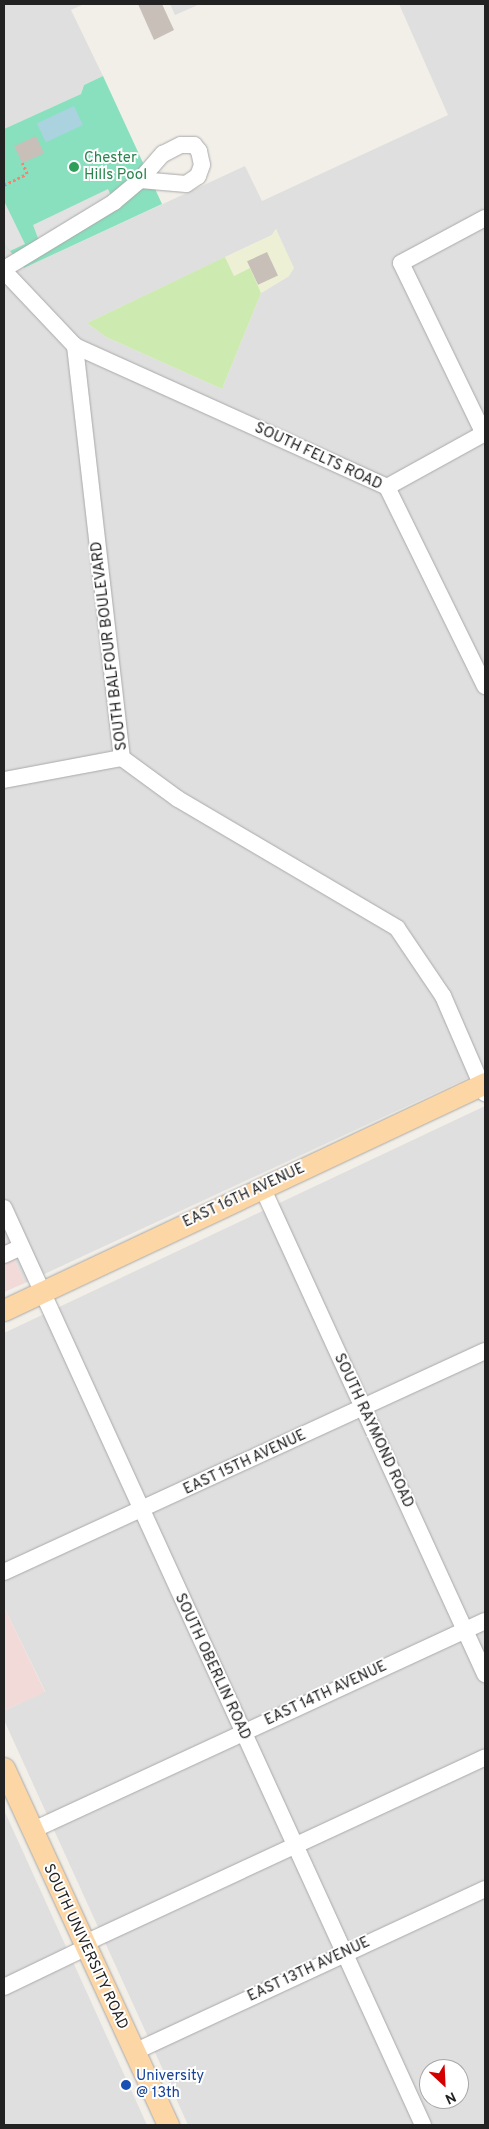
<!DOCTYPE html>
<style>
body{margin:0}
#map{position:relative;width:489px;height:2129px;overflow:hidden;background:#f2efe9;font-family:Overpass,sans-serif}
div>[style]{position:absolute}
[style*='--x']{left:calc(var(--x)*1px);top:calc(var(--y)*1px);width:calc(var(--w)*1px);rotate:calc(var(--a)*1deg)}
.residential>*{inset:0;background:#e0dfdf}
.commercial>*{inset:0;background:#f2dad9}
.farmland>*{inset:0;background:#eef0d5}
.grass>*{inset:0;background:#cdebb0}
.pitch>*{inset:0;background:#88e0be}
.parking>*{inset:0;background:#e2e2e2}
.water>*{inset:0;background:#aad3df;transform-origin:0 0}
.building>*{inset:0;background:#c7bfb8;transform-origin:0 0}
.path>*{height:2.5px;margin-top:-1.25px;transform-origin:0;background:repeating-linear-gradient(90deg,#fa8072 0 2.5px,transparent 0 5px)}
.roads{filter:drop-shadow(0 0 1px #a9a9a9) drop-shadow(0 0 1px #a9a9a9)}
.minor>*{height:16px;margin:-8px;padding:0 8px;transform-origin:8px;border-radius:8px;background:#fff}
.major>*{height:21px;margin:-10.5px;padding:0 10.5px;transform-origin:10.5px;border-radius:10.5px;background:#fcd6a4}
.dots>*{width:14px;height:14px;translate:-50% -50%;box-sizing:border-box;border:2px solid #fff;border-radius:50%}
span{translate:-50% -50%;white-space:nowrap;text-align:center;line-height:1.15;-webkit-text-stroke:4px #fff;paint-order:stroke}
.leisure-label{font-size:15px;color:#27864d}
.left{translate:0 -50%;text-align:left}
.street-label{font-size:15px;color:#222}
.transit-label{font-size:15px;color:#164399}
.frame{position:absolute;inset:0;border:5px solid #222;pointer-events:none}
.north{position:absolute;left:419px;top:2059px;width:50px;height:50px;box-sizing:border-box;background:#fff;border:1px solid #a7a7a7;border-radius:50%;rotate:155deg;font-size:14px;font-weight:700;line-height:20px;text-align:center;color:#222}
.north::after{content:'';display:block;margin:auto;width:18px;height:22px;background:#d40000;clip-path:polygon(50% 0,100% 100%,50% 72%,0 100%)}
</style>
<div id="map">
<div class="residential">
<i style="clip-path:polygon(4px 4px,84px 4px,71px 10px,103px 76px,84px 85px,81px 94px,4px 129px)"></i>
<i style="clip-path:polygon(170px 4px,200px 4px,175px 15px)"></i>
<i style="clip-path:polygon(evenodd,399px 4px,485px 4px,485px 1070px,25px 1283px,4px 1236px,4px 244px,24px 268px,245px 166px,262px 201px,448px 115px,399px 4px,276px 229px,289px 276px,261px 293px,222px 389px,106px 337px,87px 323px,272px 235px,276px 229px)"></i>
<i style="clip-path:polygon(evenodd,485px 1106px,485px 2125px,188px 2125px,4px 1720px,4px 1711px,45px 1691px,4px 1607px,4px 1333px,485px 1106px,429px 2069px,459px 2069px,459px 2099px,429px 2099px,429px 2069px)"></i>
<i style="clip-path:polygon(4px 1810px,147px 2125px,4px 2125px)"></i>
</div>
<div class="commercial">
<i style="clip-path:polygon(4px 1236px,25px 1283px,4px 1292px)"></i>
<i style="clip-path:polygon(4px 1607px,45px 1692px,4px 1711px)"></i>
</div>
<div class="farmland">
<i style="clip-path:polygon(276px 229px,294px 268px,289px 276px,261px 293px,250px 268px,234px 276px,225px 257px,272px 235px)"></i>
</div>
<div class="grass">
<i style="clip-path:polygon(225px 257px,234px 276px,250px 268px,261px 293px,222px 389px,106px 337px,87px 323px)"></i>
</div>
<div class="pitch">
<i style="clip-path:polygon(103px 76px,162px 204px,24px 268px,4px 244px,4px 129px,81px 94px,84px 85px)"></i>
</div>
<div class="parking">
<i style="clip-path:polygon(108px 189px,113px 200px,39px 241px,33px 225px)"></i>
<i style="clip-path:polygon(4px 201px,25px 244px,10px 251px,4px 244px)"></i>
</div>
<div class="water">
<i style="left:74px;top:106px;width:21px;height:41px;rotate:65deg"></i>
</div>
<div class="building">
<i style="clip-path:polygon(138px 4px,162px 4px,174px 30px,154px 40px)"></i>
<i style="left:36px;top:136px;width:19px;height:24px;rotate:65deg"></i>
<i style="left:267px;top:252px;width:26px;height:22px;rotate:65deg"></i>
</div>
<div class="path">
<i style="--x:4;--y:185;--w:25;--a:-26"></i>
<i style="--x:27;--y:174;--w:12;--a:-114"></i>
</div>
<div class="roads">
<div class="minor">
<i style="--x:4;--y:269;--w:129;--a:-31.3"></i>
<i style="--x:114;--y:202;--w:34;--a:-40"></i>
<i style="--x:140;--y:180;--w:35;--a:-49"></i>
<i style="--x:163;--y:154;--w:20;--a:-27"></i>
<i style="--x:181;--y:145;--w:13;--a:0"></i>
<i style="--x:194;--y:145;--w:8;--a:50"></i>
<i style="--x:199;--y:151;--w:14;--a:78"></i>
<i style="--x:202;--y:165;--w:12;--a:110"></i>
<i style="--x:198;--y:176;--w:14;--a:146"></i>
<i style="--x:186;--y:184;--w:46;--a:-175"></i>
<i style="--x:4;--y:271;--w:103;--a:46.6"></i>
<i style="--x:75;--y:346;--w:415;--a:83.5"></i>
<i style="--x:122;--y:758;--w:69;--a:36.2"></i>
<i style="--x:178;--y:799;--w:254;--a:30.5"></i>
<i style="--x:397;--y:928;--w:82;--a:55.9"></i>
<i style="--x:443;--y:996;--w:106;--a:66.6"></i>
<i style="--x:75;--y:346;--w:342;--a:24.3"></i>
<i style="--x:387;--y:487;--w:222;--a:63.8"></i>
<i style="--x:484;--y:434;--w:190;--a:-115.9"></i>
<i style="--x:401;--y:263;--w:95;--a:-28.2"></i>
<i style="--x:387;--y:487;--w:112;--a:-28.9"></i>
<i style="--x:4;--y:780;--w:120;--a:-10.6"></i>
<i style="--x:262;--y:1187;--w:536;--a:65.4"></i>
<i style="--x:4;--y:1208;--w:1008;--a:65.44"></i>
<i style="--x:4;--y:1255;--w:19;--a:-25"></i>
<i style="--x:4;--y:1572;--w:529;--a:-24.68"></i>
<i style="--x:31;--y:1831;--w:500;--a:-24.82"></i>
<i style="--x:83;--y:1944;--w:443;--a:-24.9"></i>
<i style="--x:4;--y:1987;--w:90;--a:-25.7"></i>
<i style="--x:134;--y:2052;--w:387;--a:-24.9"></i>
</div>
<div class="major">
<i style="--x:4;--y:1310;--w:532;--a:-25.26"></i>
<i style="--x:4;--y:1768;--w:393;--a:65.3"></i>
</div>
</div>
<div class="dots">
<i style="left:74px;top:167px;background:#2e9e5b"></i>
<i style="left:126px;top:2085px;background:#1a4fb4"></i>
</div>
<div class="leisure-label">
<span class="left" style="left:84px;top:167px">Chester<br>Hills Pool</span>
</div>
<div class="street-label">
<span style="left:318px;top:457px;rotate:25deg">SOUTH FELTS ROAD</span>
<span style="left:110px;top:646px;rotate:-97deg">SOUTH BALFOUR BOULEVARD</span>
<span style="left:244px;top:1196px;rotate:-25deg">EAST 16TH AVENUE</span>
<span style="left:373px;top:1431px;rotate:65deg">SOUTH RAYMOND ROAD</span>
<span style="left:245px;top:1463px;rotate:-25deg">EAST 15TH AVENUE</span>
<span style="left:212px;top:1667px;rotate:65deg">SOUTH OBERLIN ROAD</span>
<span style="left:326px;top:1694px;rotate:-25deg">EAST 14TH AVENUE</span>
<span style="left:85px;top:1947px;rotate:65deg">SOUTH UNIVERSITY ROAD</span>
<span style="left:309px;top:1970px;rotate:-25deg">EAST 13TH AVENUE</span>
</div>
<div class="transit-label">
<span class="left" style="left:136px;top:2085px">University<br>@ 13th</span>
</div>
<div class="frame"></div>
<div class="north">N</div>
</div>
